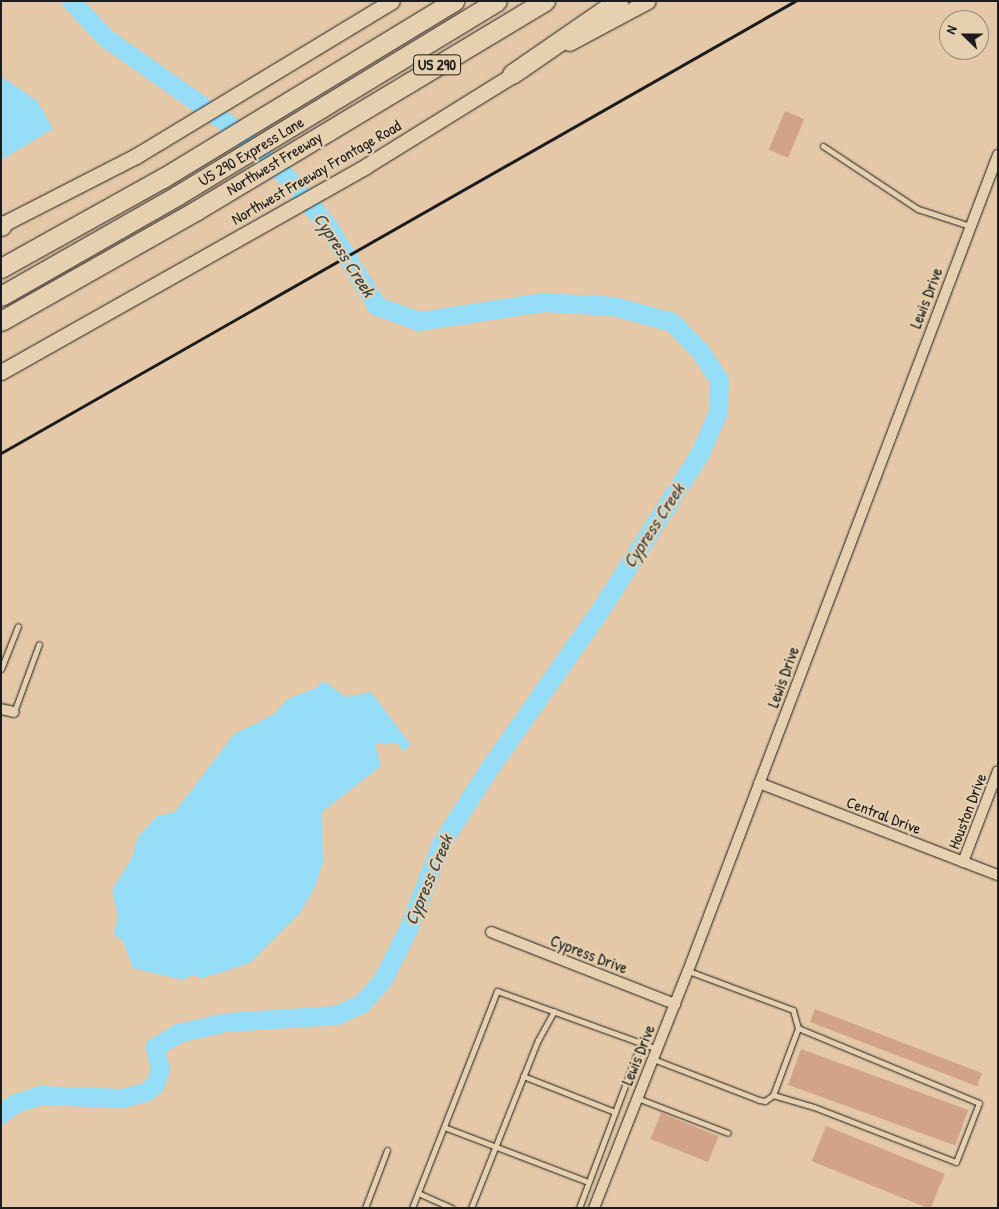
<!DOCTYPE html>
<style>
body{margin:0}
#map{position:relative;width:999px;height:1209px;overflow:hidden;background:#e4c8a8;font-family:"Patrick Hand",sans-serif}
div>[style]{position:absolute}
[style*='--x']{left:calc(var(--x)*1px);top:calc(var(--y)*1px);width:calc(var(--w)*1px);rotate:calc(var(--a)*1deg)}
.water>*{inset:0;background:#96ddf8}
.river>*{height:19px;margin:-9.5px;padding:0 9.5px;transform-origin:9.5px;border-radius:9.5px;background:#96ddf8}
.building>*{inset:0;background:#d2a388;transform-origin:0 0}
.roads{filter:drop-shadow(0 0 1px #1c1c1c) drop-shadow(0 0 1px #1c1c1c)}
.service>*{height:5px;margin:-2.5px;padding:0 2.5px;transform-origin:2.5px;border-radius:2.5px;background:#e6d0af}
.minor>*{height:10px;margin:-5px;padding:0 5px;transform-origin:5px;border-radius:5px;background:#e6d0af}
.secondary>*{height:15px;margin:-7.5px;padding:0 7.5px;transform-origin:7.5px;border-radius:7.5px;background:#e6d0af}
.motorway>*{height:19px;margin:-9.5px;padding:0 9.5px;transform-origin:9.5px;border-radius:9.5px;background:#e6d0af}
.rail>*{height:3px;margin:-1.5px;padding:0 1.5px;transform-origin:1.5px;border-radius:1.5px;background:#1c1c1c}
span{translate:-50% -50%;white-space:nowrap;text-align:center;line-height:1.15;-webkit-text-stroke:4.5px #e6d0af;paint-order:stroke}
.shield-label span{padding:1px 4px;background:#e6d0af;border:1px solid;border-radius:4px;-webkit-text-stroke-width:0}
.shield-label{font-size:15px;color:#1c1c1c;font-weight:700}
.street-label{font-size:16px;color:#1c1c1c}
.water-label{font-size:18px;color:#344348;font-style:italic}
.frame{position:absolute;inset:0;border:2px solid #1c1c1c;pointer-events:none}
.north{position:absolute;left:939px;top:10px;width:50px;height:50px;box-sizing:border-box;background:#e6d0af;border:1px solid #958874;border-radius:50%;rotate:292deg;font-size:14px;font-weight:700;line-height:20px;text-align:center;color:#1c1c1c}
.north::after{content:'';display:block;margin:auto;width:18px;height:22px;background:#1c1c1c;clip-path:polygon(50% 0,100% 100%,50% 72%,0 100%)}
</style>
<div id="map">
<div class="water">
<i style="clip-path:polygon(1px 76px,38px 102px,53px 129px,1px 160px)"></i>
<i style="clip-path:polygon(324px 681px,346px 697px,371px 692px,411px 745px,403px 751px,397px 743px,375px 744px,381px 766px,322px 812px,323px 862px,315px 887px,300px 913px,250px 963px,219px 973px,203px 978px,192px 975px,183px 980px,133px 968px,123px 941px,114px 934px,118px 917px,112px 890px,132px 858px,138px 837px,157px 816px,175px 812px,234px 734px,273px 715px,288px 699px,316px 688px)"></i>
</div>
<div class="river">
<i style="--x:1;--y:1114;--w:18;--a:-38"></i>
<i style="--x:15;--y:1103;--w:27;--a:-17"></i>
<i style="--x:41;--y:1095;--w:81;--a:2.1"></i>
<i style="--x:122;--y:1098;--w:24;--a:-15"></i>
<i style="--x:145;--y:1092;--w:13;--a:-39"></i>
<i style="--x:155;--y:1084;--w:16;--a:-72"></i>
<i style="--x:160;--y:1069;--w:23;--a:-103"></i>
<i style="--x:155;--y:1047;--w:27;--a:-31"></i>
<i style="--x:178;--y:1033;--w:49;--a:-12.9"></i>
<i style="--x:226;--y:1022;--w:110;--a:-3.6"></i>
<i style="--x:336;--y:1015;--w:27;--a:-24"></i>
<i style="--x:361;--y:1004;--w:31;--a:-48"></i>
<i style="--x:382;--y:981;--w:58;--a:-63.4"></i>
<i style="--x:408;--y:929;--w:93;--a:-68.7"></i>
<i style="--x:442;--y:842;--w:85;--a:-57.4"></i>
<i style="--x:488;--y:770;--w:199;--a:-55"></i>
<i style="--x:602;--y:607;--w:183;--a:-57.5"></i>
<i style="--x:700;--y:453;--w:45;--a:-66.3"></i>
<i style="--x:718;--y:412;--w:32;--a:-88"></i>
<i style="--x:719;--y:380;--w:35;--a:-123"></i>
<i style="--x:700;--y:351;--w:40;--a:-134"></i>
<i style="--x:672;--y:322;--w:60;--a:-164.6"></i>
<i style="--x:614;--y:306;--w:71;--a:-176.8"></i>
<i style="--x:543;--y:302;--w:125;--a:171.3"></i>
<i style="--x:419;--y:321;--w:45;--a:-160.3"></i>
<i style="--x:377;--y:306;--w:95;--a:-121.7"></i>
<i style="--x:327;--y:225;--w:60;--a:-129.6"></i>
<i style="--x:289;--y:179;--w:84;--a:-137.9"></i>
<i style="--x:227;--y:123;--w:148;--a:-144.9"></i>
<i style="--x:106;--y:38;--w:51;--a:-133.4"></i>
</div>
<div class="building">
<i style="left:785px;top:111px;width:21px;height:42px;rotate:23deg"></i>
<i style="left:815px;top:1009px;width:179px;height:14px;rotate:21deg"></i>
<i style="left:801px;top:1049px;width:178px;height:38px;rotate:20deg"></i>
<i style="left:661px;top:1113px;width:62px;height:28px;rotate:22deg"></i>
<i style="left:826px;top:1126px;width:128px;height:38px;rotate:22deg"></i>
</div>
<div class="roads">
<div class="service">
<i style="--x:823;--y:146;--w:114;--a:33.6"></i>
<i style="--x:918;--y:209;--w:55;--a:18.1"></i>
<i style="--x:1;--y:669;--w:46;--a:-68.4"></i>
<i style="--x:14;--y:712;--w:72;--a:-69.8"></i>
<i style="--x:653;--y:1059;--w:114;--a:21.1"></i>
<i style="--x:759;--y:1100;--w:6;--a:9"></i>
<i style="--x:765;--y:1101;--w:10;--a:-37"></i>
<i style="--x:773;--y:1095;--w:72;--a:-69.5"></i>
<i style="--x:798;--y:1028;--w:19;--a:-106"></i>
<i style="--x:793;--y:1010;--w:112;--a:-159.6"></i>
<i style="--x:523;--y:1076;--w:99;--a:21.4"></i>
<i style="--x:773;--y:1095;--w:43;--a:16.3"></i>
<i style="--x:814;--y:1107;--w:152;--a:21.2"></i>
<i style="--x:956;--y:1162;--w:63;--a:-68.7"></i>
<i style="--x:979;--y:1103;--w:196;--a:-157.5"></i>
<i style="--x:637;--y:1098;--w:97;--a:21"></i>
<i style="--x:444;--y:1127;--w:154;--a:20.9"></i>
<i style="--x:418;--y:1193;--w:37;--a:24"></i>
<i style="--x:365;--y:1208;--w:62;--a:-69.2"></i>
<i style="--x:412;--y:1208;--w:233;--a:-68.6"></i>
<i style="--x:497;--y:991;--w:170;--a:19.9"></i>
<i style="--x:471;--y:1208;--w:181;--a:-68.3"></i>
<i style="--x:538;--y:1040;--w:33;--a:-61"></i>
<i style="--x:579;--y:1208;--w:176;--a:-69.4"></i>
</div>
<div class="minor">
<i style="--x:1;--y:709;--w:13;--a:13"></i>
<i style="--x:759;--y:783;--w:256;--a:21.1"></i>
<i style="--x:963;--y:862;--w:97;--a:-69"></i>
<i style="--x:491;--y:932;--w:198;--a:21.4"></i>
<i style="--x:594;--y:1208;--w:255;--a:-68.4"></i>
<i style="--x:688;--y:971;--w:873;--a:-69.2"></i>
</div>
<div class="secondary">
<i style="--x:569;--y:43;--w:89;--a:-28"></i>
<i style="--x:1;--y:225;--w:152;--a:-27.1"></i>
<i style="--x:136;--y:156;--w:299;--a:-31.2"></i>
<i style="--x:1;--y:372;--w:419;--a:-29.4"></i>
<i style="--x:366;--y:166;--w:182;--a:-31.8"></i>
</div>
<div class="motorway">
<i style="--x:512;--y:74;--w:129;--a:-34.6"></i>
<i style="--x:1;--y:226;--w:1;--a:-45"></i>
<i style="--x:1;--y:268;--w:185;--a:-29.1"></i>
<i style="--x:163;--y:178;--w:341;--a:-31.3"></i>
<i style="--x:1;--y:296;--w:204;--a:-29.7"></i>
<i style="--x:178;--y:195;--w:373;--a:-31.3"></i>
<i style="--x:1;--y:321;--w:225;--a:-29.5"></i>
<i style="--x:197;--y:210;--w:406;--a:-31"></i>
</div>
</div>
<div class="rail">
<i style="--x:1;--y:453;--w:914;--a:-29.65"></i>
</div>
<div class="shield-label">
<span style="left:437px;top:65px">US 290</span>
</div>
<div class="street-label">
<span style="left:251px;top:151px;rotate:-31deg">US 290 Express Lane</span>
<span style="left:274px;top:163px;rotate:-31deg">Northwest Freeway</span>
<span style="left:316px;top:172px;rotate:-30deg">Northwest Freeway Frontage Road</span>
<span style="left:926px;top:298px;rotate:-69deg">Lewis Drive</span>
<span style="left:783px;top:677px;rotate:-70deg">Lewis Drive</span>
<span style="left:967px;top:811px;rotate:-69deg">Houston Drive</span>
<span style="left:884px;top:815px;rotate:21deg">Central Drive</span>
<span style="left:589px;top:954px;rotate:21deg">Cypress Drive</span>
<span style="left:638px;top:1055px;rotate:-68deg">Lewis Drive</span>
</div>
<div class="water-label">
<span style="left:344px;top:255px;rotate:57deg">Cypress Creek</span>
<span style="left:654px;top:526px;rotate:-57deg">Cypress Creek</span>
<span style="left:429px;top:880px;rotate:-67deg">Cypress Creek</span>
</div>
<div class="frame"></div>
<div class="north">N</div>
</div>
